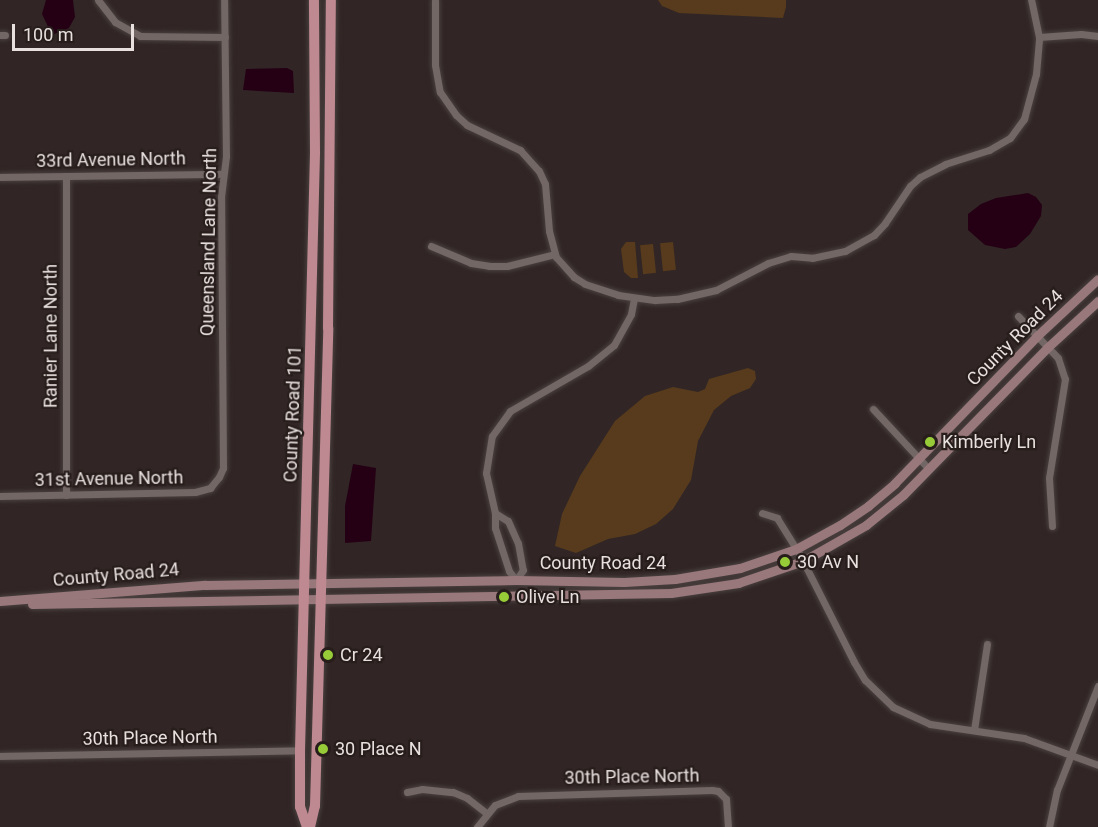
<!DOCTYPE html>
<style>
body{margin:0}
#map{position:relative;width:1098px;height:827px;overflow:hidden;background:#312625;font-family:Roboto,sans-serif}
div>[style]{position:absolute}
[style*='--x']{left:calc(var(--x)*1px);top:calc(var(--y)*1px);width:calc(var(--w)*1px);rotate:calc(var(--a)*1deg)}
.green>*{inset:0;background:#573b1c;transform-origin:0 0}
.water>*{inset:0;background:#250015}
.roads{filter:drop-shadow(0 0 2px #4a4140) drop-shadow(0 0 2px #4a4140)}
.street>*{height:7px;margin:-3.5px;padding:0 3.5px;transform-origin:3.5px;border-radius:3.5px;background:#736765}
.secondary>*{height:9px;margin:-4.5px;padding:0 4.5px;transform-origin:4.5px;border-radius:4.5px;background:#99787b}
.primary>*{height:10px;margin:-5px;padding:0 5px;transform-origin:5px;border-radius:5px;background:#bf8991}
.dots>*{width:16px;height:16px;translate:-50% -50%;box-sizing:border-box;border:3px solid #271d1b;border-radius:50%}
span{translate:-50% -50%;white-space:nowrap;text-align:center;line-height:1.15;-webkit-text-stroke:4.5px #271d1b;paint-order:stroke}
.street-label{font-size:18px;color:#e7e0df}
.poi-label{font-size:18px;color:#e7e0df}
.left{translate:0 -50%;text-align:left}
.scale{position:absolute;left:12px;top:24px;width:122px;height:27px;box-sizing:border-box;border:3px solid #e7e0df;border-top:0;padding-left:8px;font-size:18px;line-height:21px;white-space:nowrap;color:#e7e0df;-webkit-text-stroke:4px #271d1b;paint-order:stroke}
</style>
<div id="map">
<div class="green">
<i style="clip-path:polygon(658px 0,786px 0,786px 7px,783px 18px,679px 13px,662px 6px)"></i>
<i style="clip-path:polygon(626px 242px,635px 242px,638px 278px,631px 278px,624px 272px,621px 249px)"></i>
<i style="left:673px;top:242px;width:28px;height:13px;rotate:84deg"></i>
<i style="left:653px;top:244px;width:29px;height:13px;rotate:84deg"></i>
<i style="clip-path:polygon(748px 368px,755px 371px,756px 379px,750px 388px,731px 396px,714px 410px,698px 441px,691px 480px,673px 509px,656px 524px,635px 534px,608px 539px,576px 553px,555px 546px,562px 514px,580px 476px,615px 421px,645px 396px,673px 387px,698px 392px,705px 389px,709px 379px)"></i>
</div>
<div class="water">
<i style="clip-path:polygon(46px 0,73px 0,75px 17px,69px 28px,52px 35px,42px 14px)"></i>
<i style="clip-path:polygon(287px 68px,293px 71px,294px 93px,243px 90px,246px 69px)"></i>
<i style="clip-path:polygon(1028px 193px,1036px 197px,1042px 205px,1041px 216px,1030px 234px,1016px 247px,1005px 249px,985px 245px,968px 230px,968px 214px,981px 204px,996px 198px)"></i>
<i style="clip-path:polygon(353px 464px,376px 468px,371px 541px,345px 543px,345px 506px)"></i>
</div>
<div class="roads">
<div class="street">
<i style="--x:98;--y:0;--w:28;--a:52"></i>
<i style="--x:115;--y:22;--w:29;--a:29"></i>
<i style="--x:140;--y:36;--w:85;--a:0.7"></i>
<i style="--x:435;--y:0;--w:65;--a:90"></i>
<i style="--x:435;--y:65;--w:27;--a:80"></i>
<i style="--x:440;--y:92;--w:28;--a:55"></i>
<i style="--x:456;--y:115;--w:15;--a:42"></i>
<i style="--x:467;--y:125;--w:59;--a:25.3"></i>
<i style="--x:520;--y:150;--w:28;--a:48"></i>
<i style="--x:539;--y:171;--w:14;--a:65"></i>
<i style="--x:545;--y:184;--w:47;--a:85.1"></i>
<i style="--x:549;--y:231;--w:27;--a:75"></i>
<i style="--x:556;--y:257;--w:27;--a:48"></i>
<i style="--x:574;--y:277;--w:13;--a:32"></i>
<i style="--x:585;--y:284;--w:35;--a:18"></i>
<i style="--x:618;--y:295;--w:37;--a:8"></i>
<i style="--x:655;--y:300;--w:22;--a:-3"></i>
<i style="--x:677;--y:299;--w:40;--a:-13"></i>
<i style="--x:716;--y:290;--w:59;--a:-27.4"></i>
<i style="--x:768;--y:263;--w:24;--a:-17"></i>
<i style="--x:791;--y:256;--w:21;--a:5"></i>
<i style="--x:812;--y:258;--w:34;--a:-12"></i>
<i style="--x:845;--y:251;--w:33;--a:-29"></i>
<i style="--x:874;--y:235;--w:16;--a:-47"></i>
<i style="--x:885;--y:223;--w:45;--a:-56"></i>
<i style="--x:910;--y:186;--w:13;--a:-42"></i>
<i style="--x:920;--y:177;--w:28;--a:-27"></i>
<i style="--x:945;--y:164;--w:46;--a:-17.7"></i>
<i style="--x:989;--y:150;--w:24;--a:-30"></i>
<i style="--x:1010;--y:138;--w:24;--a:-54"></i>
<i style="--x:1024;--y:119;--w:47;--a:-75.1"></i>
<i style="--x:1036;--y:74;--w:37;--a:-85"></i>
<i style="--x:1039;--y:37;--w:38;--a:-102"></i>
<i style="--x:0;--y:35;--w:5;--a:0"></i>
<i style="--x:1039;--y:37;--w:42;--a:-4.1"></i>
<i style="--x:1081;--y:34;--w:17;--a:7"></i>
<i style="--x:66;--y:176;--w:319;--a:90"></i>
<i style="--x:0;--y:177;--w:223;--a:-0.8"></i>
<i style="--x:431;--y:246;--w:43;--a:23"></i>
<i style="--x:471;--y:263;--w:18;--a:9"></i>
<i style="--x:489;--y:266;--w:18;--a:0"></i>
<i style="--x:507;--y:266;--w:49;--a:-14"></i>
<i style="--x:1018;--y:316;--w:58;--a:46.4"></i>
<i style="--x:1058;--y:358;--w:22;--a:72"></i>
<i style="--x:1065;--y:379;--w:100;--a:99.2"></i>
<i style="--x:1049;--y:478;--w:48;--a:86.4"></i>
<i style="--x:873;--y:409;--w:82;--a:47"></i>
<i style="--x:0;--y:496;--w:195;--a:-1.2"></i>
<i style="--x:195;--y:492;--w:16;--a:-15"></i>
<i style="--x:210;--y:488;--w:14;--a:-51"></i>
<i style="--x:219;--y:477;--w:10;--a:-66"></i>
<i style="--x:223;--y:468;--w:271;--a:-90.4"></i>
<i style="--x:221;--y:197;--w:41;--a:-83"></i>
<i style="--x:226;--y:156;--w:156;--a:-90.7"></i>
<i style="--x:495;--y:513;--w:15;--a:32"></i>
<i style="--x:508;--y:521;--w:24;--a:66"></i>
<i style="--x:518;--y:543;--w:27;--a:80"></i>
<i style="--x:523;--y:570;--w:12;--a:125"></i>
<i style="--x:762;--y:513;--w:16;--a:18"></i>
<i style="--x:777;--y:518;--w:44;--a:58.1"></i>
<i style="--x:800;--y:555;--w:120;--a:63.2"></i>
<i style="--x:854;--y:662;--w:21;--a:59"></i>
<i style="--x:865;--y:680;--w:39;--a:44"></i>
<i style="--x:893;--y:707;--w:41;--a:24.7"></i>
<i style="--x:930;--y:724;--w:95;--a:8.5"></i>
<i style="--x:1024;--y:738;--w:79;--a:20"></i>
<i style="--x:516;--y:580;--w:11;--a:-128"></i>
<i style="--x:509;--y:571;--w:45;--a:-108"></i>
<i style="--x:495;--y:528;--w:15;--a:-90"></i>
<i style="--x:495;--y:513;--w:41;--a:-102.7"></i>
<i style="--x:486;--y:473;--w:37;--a:-81"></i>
<i style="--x:492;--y:436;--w:31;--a:-54"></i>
<i style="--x:510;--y:411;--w:90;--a:-30"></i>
<i style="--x:588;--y:366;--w:33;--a:-39"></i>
<i style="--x:614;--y:345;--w:35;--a:-61"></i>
<i style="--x:631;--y:314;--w:16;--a:-79"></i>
<i style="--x:974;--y:730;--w:87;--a:-81.4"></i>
<i style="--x:0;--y:756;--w:300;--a:-1.1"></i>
<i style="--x:407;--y:792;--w:15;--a:-11"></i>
<i style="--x:422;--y:789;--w:31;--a:6"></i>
<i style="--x:453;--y:792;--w:15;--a:23"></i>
<i style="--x:467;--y:798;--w:24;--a:38"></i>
<i style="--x:477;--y:827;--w:28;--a:-51"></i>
<i style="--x:495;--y:805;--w:25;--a:-21"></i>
<i style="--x:518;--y:796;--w:194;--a:-1.8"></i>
<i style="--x:712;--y:790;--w:6;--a:9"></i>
<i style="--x:718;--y:791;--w:11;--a:45"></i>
<i style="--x:726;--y:799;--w:28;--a:86"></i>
<i style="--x:1049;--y:827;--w:38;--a:-78"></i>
<i style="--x:1057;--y:790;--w:112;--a:-68.5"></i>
</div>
<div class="secondary">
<i style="--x:0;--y:601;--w:206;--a:-4.5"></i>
<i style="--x:205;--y:585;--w:311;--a:-0.9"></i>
<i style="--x:516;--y:580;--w:108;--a:1.1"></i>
<i style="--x:624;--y:582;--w:51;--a:-3.4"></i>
<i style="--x:675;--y:579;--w:66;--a:-9.6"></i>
<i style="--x:740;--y:568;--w:59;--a:-18.7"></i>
<i style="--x:796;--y:549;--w:50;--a:-28.6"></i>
<i style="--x:840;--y:525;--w:34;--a:-34"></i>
<i style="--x:868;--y:506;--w:35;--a:-40"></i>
<i style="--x:895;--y:483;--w:204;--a:-46"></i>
<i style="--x:1037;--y:336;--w:83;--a:-43.1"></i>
<i style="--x:32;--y:604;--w:639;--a:-0.99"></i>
<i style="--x:671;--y:593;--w:68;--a:-8.5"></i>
<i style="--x:738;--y:583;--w:69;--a:-18.7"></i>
<i style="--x:803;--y:561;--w:73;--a:-29.7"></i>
<i style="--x:866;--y:525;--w:48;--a:-39"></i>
<i style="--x:903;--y:495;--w:207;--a:-45.6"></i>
<i style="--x:1048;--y:347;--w:68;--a:-42.6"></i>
</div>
<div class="primary">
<i style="--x:307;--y:827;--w:21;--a:-109"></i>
<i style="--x:300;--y:807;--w:57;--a:-90"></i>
<i style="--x:300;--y:750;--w:598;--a:-88.56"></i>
<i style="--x:315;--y:152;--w:152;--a:-90.4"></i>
<i style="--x:310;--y:827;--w:22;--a:-77"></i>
<i style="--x:315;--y:806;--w:478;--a:-88.4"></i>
<i style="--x:328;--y:328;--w:328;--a:-89.5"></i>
</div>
</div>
<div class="dots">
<i style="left:930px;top:442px;background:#97cc38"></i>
<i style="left:785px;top:562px;background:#97cc38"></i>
<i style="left:504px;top:597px;background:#97cc38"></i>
<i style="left:328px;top:655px;background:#97cc38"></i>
<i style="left:323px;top:749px;background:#97cc38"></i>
</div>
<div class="street-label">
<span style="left:111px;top:160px;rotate:-1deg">33rd Avenue North</span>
<span style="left:209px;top:242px;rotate:-89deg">Queensland Lane North</span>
<span style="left:51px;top:336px;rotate:-90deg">Ranier Lane North</span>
<span style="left:1015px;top:338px;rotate:-45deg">County Road 24</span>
<span style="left:293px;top:414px;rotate:-88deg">County Road 101</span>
<span style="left:109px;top:479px;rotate:-1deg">31st Avenue North</span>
<span style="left:603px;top:563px">County Road 24</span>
<span style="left:116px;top:575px;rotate:-5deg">County Road 24</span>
<span style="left:150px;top:738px;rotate:-1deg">30th Place North</span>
<span style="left:632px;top:777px;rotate:-1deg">30th Place North</span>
</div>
<div class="poi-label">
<span class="left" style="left:942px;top:442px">Kimberly Ln</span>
<span class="left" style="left:797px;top:562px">30 Av N</span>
<span class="left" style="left:516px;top:597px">Olive Ln</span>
<span class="left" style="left:340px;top:655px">Cr 24</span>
<span class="left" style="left:335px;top:749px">30 Place N</span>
</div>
<div class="scale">100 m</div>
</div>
